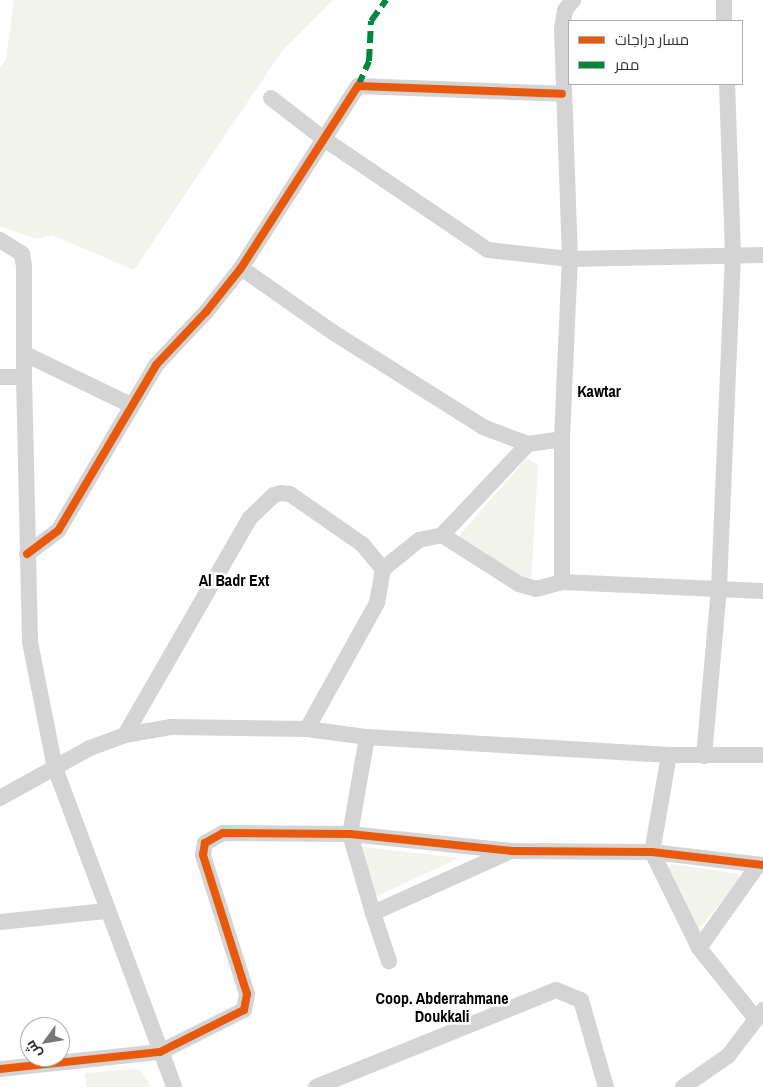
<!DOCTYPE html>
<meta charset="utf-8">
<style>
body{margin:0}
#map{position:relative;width:763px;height:1087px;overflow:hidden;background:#fff;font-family:"Archivo Narrow",Cairo,sans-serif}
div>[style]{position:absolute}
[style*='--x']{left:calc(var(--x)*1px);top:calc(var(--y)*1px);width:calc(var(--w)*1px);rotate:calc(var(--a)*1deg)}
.green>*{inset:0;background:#f1f3ec}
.street>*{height:16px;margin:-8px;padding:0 8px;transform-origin:8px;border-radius:8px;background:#d4d4d4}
.quiet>*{height:6px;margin-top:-3px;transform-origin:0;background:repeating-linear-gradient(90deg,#00873e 0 12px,transparent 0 18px)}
.cycleway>*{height:8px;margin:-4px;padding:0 4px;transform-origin:4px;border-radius:4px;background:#e8590c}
span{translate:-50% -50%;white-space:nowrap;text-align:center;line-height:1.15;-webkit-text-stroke:5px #fff;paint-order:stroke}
.quarter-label{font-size:16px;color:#000;font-weight:700}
.legend{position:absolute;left:568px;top:20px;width:175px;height:65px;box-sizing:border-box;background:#fff;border:1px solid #acacac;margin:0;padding:6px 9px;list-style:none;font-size:15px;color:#303030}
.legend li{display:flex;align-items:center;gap:10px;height:25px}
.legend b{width:25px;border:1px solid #acacac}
.north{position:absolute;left:20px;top:1017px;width:50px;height:50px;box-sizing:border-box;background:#fff;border:1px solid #acacac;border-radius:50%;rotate:238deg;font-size:14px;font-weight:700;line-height:20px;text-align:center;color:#303030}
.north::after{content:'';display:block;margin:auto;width:18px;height:22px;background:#787878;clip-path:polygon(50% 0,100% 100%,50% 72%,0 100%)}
</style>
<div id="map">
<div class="green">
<i style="clip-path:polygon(14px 0,333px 0,282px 51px,134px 270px,52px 235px,35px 239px,0 226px,0 67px,6px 60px)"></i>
<i style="clip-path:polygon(527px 458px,538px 465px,531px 583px,458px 537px)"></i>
<i style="clip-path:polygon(365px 847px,459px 858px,377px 896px,372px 894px,362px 848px)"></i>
<i style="clip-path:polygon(673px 864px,738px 874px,739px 879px,702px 926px,698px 928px,667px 868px)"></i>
<i style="clip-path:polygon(136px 1069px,141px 1070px,151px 1087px,86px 1087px,85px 1073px)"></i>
</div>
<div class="street">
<i style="--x:724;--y:0;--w:21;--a:90"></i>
<i style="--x:271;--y:98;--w:67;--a:37.7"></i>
<i style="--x:324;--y:139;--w:198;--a:34.1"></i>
<i style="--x:488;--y:250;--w:82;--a:6.3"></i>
<i style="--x:570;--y:259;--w:193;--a:-1.2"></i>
<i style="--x:0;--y:240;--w:26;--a:32"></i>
<i style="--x:22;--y:254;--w:12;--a:81"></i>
<i style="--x:24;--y:266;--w:111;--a:90"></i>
<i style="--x:241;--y:268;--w:113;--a:35"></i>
<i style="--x:334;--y:333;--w:176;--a:32.2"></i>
<i style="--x:483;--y:427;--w:48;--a:20.7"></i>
<i style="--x:528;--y:444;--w:34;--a:-8"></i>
<i style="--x:562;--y:439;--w:143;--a:90"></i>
<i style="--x:25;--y:354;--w:118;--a:25.7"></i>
<i style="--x:0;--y:377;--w:24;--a:0"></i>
<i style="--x:24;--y:377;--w:265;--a:88.7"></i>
<i style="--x:30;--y:642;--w:128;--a:78.8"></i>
<i style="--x:55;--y:768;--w:340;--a:69.5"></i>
<i style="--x:562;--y:439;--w:180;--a:-87.5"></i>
<i style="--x:570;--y:259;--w:230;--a:-92"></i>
<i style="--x:562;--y:29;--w:19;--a:-81"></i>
<i style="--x:565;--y:10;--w:13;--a:-51"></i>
<i style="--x:442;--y:535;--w:125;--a:-46.6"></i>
<i style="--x:27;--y:554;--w:39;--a:-37"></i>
<i style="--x:58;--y:531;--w:193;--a:-59.4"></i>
<i style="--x:156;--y:365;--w:73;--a:-46.7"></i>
<i style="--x:206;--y:312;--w:56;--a:-51.5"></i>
<i style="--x:241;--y:268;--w:216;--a:-57.3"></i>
<i style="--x:358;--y:86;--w:204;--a:2.2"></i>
<i style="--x:383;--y:569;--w:46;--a:-38.9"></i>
<i style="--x:419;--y:540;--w:24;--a:-12"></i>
<i style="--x:442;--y:535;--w:91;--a:32.5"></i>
<i style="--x:519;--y:584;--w:18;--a:16"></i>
<i style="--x:536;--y:589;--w:27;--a:-15"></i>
<i style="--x:562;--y:582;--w:201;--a:2.6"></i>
<i style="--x:125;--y:735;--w:250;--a:-60.1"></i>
<i style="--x:250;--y:518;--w:33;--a:-44"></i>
<i style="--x:274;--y:495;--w:7;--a:-16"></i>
<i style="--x:281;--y:493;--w:9;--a:6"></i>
<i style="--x:290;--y:494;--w:88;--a:34.8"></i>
<i style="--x:362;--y:544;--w:33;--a:50"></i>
<i style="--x:383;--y:569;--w:35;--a:100"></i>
<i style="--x:377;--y:603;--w:144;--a:119.1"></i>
<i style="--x:367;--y:737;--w:98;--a:99.9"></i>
<i style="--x:350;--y:834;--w:82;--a:73.8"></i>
<i style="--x:373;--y:913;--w:151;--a:-24.2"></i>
<i style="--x:669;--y:755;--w:98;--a:99.9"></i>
<i style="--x:652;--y:852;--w:107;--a:63.9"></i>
<i style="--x:699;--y:948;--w:91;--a:51.2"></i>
<i style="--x:704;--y:756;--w:169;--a:-84.9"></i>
<i style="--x:719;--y:588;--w:333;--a:-87.6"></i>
<i style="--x:733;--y:255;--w:171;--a:-92"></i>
<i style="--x:0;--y:798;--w:103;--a:-29.1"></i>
<i style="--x:90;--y:748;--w:37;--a:-20"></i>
<i style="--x:125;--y:735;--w:47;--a:-9.9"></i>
<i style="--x:171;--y:727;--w:136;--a:0.8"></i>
<i style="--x:307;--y:729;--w:61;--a:7.6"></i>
<i style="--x:367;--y:737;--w:303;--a:3.4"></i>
<i style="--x:669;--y:755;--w:94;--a:0"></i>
<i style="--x:373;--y:913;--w:51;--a:71.6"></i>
<i style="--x:0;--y:922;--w:106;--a:-6"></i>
<i style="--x:699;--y:948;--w:102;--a:-54.6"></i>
<i style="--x:0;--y:1069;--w:161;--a:-6.1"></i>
<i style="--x:160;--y:1052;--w:94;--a:-26.6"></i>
<i style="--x:244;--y:1010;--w:16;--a:-79"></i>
<i style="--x:247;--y:994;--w:146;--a:-107.6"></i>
<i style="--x:203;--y:855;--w:12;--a:-81"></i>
<i style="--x:205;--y:843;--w:21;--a:-29"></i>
<i style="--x:223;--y:833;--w:127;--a:0.5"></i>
<i style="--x:350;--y:834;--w:163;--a:6"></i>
<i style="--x:512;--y:851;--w:140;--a:0.4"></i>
<i style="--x:652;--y:852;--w:112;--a:6.7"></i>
<i style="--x:316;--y:1087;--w:259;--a:-22"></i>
<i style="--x:556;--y:990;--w:27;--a:22"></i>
<i style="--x:581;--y:1000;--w:91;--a:74"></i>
<i style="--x:683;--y:1087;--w:55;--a:-34.6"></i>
<i style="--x:728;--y:1056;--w:58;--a:-52.7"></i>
</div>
<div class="quiet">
<i style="--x:358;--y:86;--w:27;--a:-66"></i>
<i style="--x:369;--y:61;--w:40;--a:-87.1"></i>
<i style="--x:371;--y:21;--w:26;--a:-54"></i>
</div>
<div class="cycleway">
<i style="--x:27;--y:554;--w:39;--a:-37"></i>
<i style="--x:58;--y:531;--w:193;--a:-59.4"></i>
<i style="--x:156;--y:365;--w:73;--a:-46.7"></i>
<i style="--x:206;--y:312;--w:56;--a:-51.5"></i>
<i style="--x:241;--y:268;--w:216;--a:-57.3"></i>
<i style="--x:358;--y:86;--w:204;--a:2.2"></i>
<i style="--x:0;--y:1069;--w:161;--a:-6.1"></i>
<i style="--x:160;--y:1052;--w:94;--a:-26.6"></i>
<i style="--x:244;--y:1010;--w:16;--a:-79"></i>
<i style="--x:247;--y:994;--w:146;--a:-107.6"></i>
<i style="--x:203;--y:855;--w:12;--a:-81"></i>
<i style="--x:205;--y:843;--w:21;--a:-29"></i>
<i style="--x:223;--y:833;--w:127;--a:0.5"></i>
<i style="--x:350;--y:834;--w:163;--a:6"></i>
<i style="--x:512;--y:851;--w:140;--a:0.4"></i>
<i style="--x:652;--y:852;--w:112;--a:6.7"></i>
</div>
<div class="quarter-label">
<span style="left:599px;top:391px">Kawtar</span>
<span style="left:234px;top:580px">Al Badr Ext</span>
<span style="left:442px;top:1007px">Coop. Abderrahmane<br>Doukkali</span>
</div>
<ul class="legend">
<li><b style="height:6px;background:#e8590c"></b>مسار دراجات</li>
<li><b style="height:6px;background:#00873e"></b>ممر</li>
</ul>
<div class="north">ش</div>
</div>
